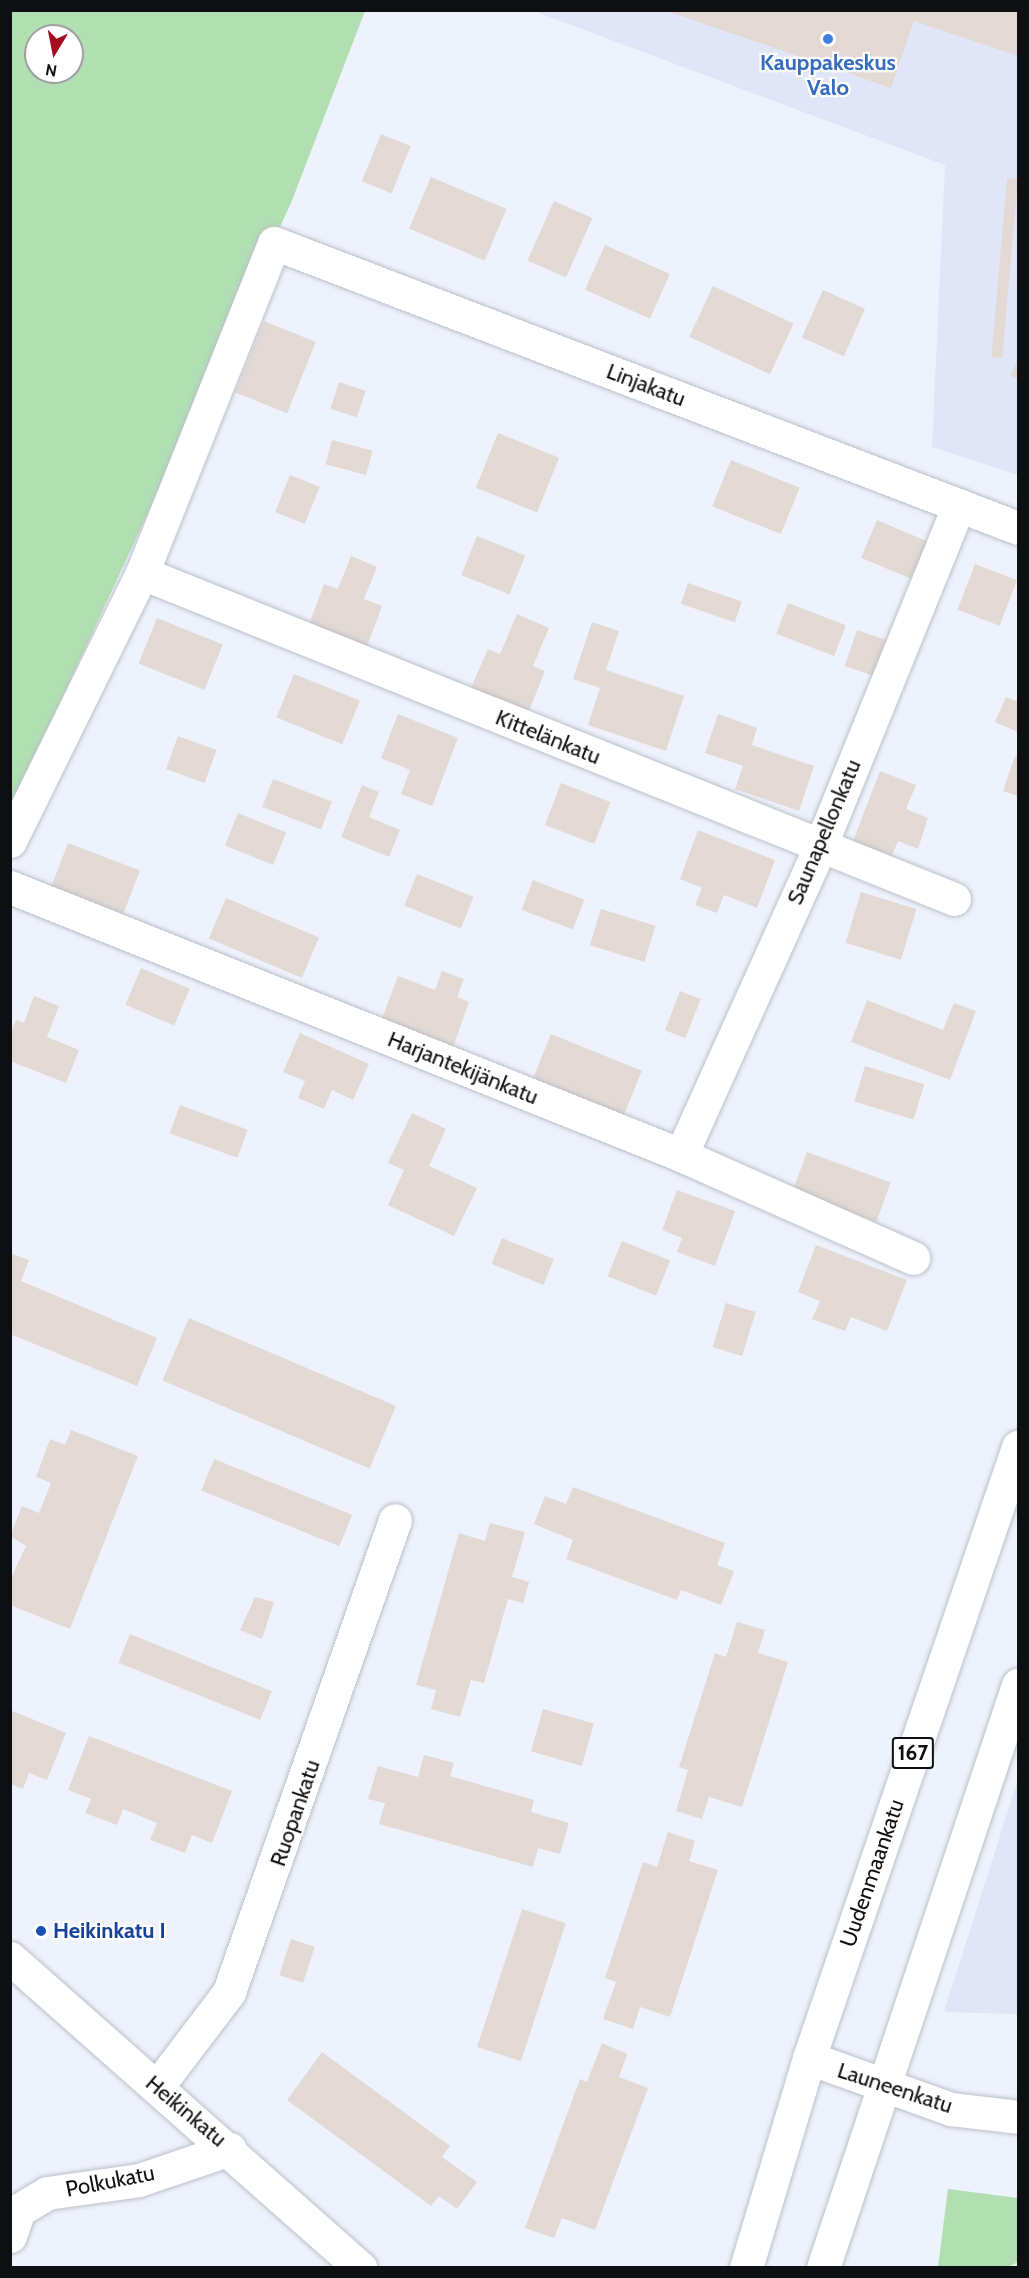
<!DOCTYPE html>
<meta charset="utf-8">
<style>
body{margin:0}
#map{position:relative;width:1029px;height:2278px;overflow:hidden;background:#eef2fc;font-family:Cabin,sans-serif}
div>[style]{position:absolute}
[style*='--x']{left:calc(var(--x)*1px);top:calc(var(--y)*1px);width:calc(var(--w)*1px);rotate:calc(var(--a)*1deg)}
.built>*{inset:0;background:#e0e6f7}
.green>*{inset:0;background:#b1dfb2}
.building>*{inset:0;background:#e3d9d4;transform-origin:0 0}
.roads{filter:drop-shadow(0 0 2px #bcc0c9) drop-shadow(0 0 2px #bcc0c9)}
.minor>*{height:33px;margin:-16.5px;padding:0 16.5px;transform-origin:16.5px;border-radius:16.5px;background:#fff}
.major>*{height:33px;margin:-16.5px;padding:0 16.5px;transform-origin:16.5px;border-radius:16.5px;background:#fff}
.dots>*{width:16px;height:16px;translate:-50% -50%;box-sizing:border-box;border:3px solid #fff;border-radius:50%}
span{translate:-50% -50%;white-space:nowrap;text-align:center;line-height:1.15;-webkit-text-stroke:4.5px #fff;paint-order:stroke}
.shield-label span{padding:2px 4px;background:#fff;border:2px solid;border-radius:4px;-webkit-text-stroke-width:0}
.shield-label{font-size:21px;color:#0e0f12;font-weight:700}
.shop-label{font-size:22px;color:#366cbe;font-weight:700}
.street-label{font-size:22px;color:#0e0f12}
.transit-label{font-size:22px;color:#164399;font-weight:700}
.left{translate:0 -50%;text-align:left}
.frame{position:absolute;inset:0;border:12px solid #0e0f12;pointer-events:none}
.north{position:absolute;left:24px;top:24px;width:60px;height:60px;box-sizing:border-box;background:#fff;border:2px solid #9f9fa0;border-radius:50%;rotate:190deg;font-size:16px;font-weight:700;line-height:24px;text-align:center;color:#0e0f12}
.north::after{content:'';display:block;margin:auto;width:21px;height:27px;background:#a50c1f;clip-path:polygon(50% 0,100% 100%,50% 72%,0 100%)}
</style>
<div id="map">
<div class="built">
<i style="clip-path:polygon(534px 11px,1018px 11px,1018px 475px,932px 447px,945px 165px)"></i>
<i style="clip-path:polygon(1018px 1779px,1018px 2014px,944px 2012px)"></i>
</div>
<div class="green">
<i style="clip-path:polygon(evenodd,11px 11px,365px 11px,291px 203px,11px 809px,11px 11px,36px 36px,72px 36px,72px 72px,36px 72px,36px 36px)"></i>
<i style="clip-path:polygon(948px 2189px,1018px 2198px,1018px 2262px,1008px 2267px,938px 2267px)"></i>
</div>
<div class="building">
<i style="clip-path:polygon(1018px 10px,1018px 56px,914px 21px,891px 88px,666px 11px)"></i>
<i style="left:381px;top:134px;width:32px;height:51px;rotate:22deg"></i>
<i style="left:431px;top:177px;width:82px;height:56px;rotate:23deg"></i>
<i style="left:1007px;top:178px;width:11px;height:180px;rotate:5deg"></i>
<i style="left:554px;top:201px;width:42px;height:65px;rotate:24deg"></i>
<i style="left:605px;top:245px;width:71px;height:49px;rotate:24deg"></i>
<i style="left:713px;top:286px;width:89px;height:56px;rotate:25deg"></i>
<i style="left:823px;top:290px;width:46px;height:52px;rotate:24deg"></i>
<i style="left:264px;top:321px;width:56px;height:77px;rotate:22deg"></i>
<i style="clip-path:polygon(1018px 359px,1018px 380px,1010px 375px)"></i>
<i style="left:339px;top:382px;width:28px;height:28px;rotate:18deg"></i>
<i style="left:498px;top:433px;width:66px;height:59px;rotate:22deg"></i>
<i style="left:332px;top:440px;width:42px;height:25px;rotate:15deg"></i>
<i style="left:731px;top:460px;width:74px;height:50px;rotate:22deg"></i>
<i style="left:290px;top:475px;width:32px;height:40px;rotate:22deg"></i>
<i style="left:877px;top:520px;width:56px;height:41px;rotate:23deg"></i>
<i style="left:477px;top:536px;width:52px;height:42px;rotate:22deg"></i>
<i style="clip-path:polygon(351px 556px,377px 567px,364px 599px,382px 606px,366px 649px,308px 627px,324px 584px,338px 589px)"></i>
<i style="left:975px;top:564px;width:45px;height:49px;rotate:21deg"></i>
<i style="left:688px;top:583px;width:57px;height:22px;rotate:19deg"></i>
<i style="left:788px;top:603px;width:62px;height:33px;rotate:21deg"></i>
<i style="clip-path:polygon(517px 614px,549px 628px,533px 666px,545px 671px,527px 716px,469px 692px,488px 649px,500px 654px)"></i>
<i style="left:157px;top:618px;width:71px;height:49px;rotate:22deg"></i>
<i style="clip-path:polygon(592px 622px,619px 631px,606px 670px,684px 696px,666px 751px,588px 725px,600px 688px,573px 679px)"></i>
<i style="left:857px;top:630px;width:31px;height:38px;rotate:19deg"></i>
<i style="left:294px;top:674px;width:71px;height:47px;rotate:22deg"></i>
<i style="clip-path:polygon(1006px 697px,1018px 702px,1018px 732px,995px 722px)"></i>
<i style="clip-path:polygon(398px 714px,458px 738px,432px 806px,401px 794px,410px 770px,381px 758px)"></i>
<i style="clip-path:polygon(718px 714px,757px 728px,752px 745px,814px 766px,799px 811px,735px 789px,743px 766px,705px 753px)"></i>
<i style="left:178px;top:736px;width:41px;height:35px;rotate:20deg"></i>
<i style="clip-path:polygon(1015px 756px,1018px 758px,1018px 796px,1003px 791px)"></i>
<i style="clip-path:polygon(880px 771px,916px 785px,906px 809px,928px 818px,918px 849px,898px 841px,889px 862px,851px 846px)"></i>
<i style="left:273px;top:779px;width:63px;height:30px;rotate:21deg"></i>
<i style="left:561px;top:783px;width:53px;height:45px;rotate:21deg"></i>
<i style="clip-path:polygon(362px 785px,379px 792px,369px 817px,400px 830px,389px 857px,341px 837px)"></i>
<i style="left:238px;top:813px;width:52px;height:35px;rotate:22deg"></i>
<i style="clip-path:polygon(698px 830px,775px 860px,757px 908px,724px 895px,717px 913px,695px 905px,702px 888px,680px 879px)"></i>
<i style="left:68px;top:843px;width:77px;height:46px;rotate:21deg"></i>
<i style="left:417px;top:874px;width:61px;height:34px;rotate:22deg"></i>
<i style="left:533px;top:880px;width:55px;height:32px;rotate:21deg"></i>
<i style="left:861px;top:892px;width:58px;height:53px;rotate:17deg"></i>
<i style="left:226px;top:898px;width:101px;height:44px;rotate:23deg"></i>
<i style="left:601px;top:909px;width:57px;height:38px;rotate:17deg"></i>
<i style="left:141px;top:968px;width:53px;height:40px;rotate:23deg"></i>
<i style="clip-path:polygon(442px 971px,464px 979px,457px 997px,469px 1002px,453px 1047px,381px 1021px,398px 976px,435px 990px)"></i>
<i style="left:680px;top:991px;width:22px;height:42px;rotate:21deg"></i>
<i style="clip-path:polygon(34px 996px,59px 1006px,47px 1037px,79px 1050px,66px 1083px,10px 1061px,10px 1033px,16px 1020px,24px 1023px)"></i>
<i style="clip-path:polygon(867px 1000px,943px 1030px,954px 1003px,976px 1011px,950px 1080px,851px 1042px)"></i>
<i style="clip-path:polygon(300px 1033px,369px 1064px,353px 1100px,332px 1090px,324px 1109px,298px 1098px,305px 1081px,283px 1072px)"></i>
<i style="left:551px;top:1034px;width:98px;height:48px;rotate:22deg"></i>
<i style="left:865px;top:1066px;width:62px;height:37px;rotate:17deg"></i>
<i style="left:180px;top:1105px;width:72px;height:30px;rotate:20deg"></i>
<i style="clip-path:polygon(412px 1113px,446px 1129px,429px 1166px,477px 1188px,454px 1236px,388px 1205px,404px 1170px,388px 1163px)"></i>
<i style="left:807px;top:1152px;width:89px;height:42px;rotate:20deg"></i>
<i style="clip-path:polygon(677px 1190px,735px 1211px,715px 1266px,677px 1252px,682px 1238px,662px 1230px)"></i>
<i style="left:502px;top:1238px;width:56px;height:28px;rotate:22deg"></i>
<i style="left:622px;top:1241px;width:52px;height:38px;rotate:22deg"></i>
<i style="clip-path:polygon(816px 1245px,907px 1280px,887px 1331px,851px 1317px,845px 1331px,812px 1319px,820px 1301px,798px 1292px)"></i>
<i style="clip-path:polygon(10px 1253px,29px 1260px,21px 1281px,157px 1338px,137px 1386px,10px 1334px)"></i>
<i style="left:726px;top:1303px;width:31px;height:46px;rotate:17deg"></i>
<i style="left:189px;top:1318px;width:225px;height:68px;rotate:23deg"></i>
<i style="clip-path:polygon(71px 1430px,138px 1456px,70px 1629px,10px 1605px,10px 1580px,26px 1546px,10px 1536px,22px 1506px,39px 1513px,51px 1483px,36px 1477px,50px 1439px,65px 1445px)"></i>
<i style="left:214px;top:1459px;width:149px;height:34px;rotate:22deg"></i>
<i style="clip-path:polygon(573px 1487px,725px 1543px,717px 1565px,734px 1571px,721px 1605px,681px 1590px,677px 1600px,566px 1559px,573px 1540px,534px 1524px,545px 1496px,566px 1504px)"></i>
<i style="clip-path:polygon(490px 1523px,525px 1532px,512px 1577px,529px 1582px,523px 1603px,508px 1599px,484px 1683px,471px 1680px,460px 1717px,431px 1709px,436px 1690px,416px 1685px,459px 1533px,485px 1541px)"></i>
<i style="clip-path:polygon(255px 1597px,274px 1602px,262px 1639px,240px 1630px)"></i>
<i style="clip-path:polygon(737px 1622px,765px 1630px,758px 1653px,788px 1662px,742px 1807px,709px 1797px,702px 1819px,676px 1811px,688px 1770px,679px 1767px,715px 1653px,726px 1657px)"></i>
<i style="left:130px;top:1634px;width:153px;height:31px;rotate:22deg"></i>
<i style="left:543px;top:1709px;width:53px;height:44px;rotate:16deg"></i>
<i style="clip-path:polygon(10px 1710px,66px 1733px,47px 1780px,29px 1773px,23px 1789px,10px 1784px)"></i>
<i style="clip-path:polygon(89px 1736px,232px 1791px,212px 1843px,192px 1835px,185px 1853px,150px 1840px,157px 1823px,123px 1809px,117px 1825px,85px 1813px,91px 1799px,68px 1790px)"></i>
<i style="clip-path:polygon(424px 1755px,454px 1763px,450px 1776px,534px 1800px,531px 1812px,569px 1823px,560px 1854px,538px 1848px,533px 1867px,379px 1824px,385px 1803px,368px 1799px,378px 1766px,418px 1777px)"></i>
<i style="clip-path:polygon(668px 1832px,695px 1841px,689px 1861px,718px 1870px,670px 2017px,640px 2007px,633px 2029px,603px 2019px,616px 1982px,605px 1978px,643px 1862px,657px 1867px)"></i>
<i style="left:522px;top:1909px;width:46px;height:145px;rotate:18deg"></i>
<i style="left:291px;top:1939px;width:25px;height:38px;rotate:18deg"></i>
<i style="clip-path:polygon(602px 2043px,627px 2054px,619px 2077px,648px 2088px,595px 2230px,562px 2218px,554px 2238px,525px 2228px,580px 2079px,587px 2082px)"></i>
<i style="clip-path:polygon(322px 2052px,450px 2146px,442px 2157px,477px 2182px,457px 2209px,439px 2196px,431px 2206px,287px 2100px)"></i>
</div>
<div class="roads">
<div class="minor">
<i style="--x:142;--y:573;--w:875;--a:21.87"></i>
<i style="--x:10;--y:841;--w:299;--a:-63.8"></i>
<i style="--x:142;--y:573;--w:355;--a:-68.2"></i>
<i style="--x:274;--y:243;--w:797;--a:20.96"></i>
<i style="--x:10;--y:887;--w:723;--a:21.77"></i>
<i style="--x:681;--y:1155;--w:254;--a:23.9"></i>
<i style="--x:681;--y:1155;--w:338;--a:-65.7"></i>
<i style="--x:820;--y:847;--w:369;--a:-67.9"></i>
<i style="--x:10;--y:1958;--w:468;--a:41.5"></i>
<i style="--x:809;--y:2058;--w:151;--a:19.8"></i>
<i style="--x:951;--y:2109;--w:67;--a:6.8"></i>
<i style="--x:157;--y:2087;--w:119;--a:-52.8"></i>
<i style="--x:229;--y:1992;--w:500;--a:-70.62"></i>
<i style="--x:10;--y:2236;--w:28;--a:-71"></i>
<i style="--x:19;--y:2210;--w:33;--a:-31"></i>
<i style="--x:47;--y:2193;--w:93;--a:-8"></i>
<i style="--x:139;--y:2180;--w:96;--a:-18.8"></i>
</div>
<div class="major">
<i style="--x:746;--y:2268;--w:219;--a:-73.3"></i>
<i style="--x:809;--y:2058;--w:646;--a:-71.12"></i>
<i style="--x:823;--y:2268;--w:615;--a:-71.51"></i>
</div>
</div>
<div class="dots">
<i style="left:828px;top:39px;background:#3f7fe0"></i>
<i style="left:41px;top:1931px;background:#1a4fb4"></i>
</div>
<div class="shield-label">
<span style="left:913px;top:1753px">167</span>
</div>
<div class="shop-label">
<span style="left:828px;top:75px">Kauppakeskus<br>Valo</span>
</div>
<div class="street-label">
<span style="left:646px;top:385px;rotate:21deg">Linjakatu</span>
<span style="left:548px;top:737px;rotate:22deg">Kittelänkatu</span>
<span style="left:824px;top:832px;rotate:-67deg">Saunapellonkatu</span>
<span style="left:463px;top:1068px;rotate:22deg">Harjantekijänkatu</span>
<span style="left:295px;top:1813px;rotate:-71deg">Ruopankatu</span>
<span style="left:872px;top:1873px;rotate:-71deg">Uudenmaankatu</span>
<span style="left:895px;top:2088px;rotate:18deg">Launeenkatu</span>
<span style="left:186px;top:2111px;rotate:40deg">Heikinkatu</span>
<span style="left:110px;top:2181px;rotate:-11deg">Polkukatu</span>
</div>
<div class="transit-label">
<span class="left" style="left:53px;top:1931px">Heikinkatu I</span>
</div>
<div class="frame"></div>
<div class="north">N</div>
</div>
